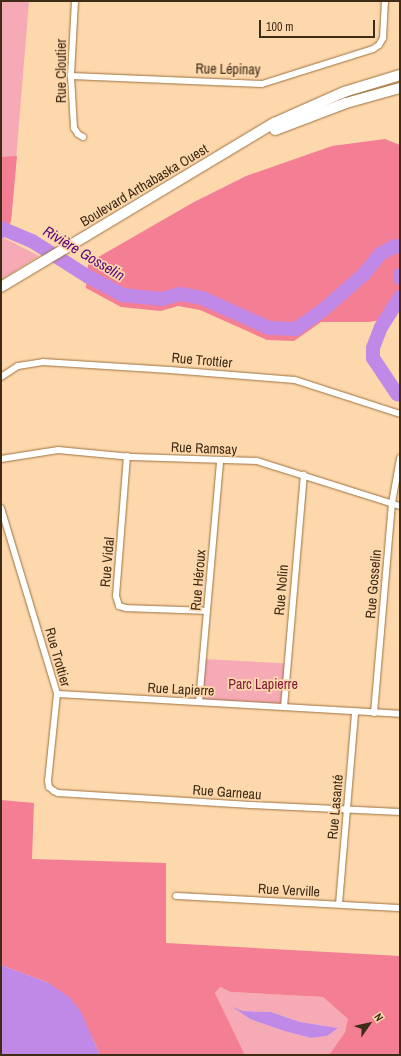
<!DOCTYPE html>
<meta charset="utf-8">
<style>
body{margin:0}
#map{position:relative;width:401px;height:1056px;overflow:hidden;background:#fed8ad;font-family:"Archivo Narrow",sans-serif}
div>[style]{position:absolute}
[style*='--x']{left:calc(var(--x)*1px);top:calc(var(--y)*1px);width:calc(var(--w)*1px);rotate:calc(var(--a)*1deg)}
.green>*{inset:0;background:#f6aab5;transform-origin:0 0}
.forest>*{inset:0;background:#f47e93}
.water>*{inset:0;background:#c089e8}
.river>*{height:14px;margin:-7px;padding:0 7px;transform-origin:7px;border-radius:7px;background:#c089e8}
.roads{filter:drop-shadow(0 0 1px #9d723e) drop-shadow(0 0 1px #9d723e)}
.street>*{height:6px;margin:-3px;padding:0 3px;transform-origin:3px;border-radius:3px;background:#fff}
.primary>*{height:10px;margin:-5px;padding:0 5px;transform-origin:5px;border-radius:5px;background:#fff}
span{translate:-50% -50%;white-space:nowrap;text-align:center;line-height:1.15;-webkit-text-stroke:3.5px #fed8ad;paint-order:stroke}
.street-label{font-size:14px;color:#3e2c16}
.park-label{font-size:14px;color:#821837}
.water-label{font-size:15px;color:#58067e;font-style:italic}
.frame{position:absolute;inset:0;border:2px solid #3e2c16;pointer-events:none}
.north{position:absolute;left:349px;top:1004px;width:40px;height:40px;-webkit-text-stroke:3px #fed8ad;paint-order:stroke;rotate:56deg;font-size:11px;font-weight:700;line-height:16px;text-align:center;color:#3e2c16}
.north::after{content:'';display:block;margin:auto;width:14px;height:18px;background:#3e2c16;clip-path:polygon(50% 0,100% 100%,50% 72%,0 100%)}
.scale{position:absolute;left:259px;top:20px;width:116px;height:18px;box-sizing:border-box;border:2px solid #3e2c16;border-top:0;padding-left:5px;font-size:12px;line-height:14px;white-space:nowrap;color:#3e2c16;-webkit-text-stroke:3px #fed8ad;paint-order:stroke}
</style>
<div id="map">
<div class="green">
<i style="clip-path:polygon(1px 1px,29px 1px,11px 221px,4px 238px,39px 256px,1px 280px)"></i>
<i style="left:203px;top:659px;width:86px;height:43px;rotate:3deg"></i>
<i style="clip-path:polygon(evenodd,220px 987px,231px 992px,323px 997px,348px 1019px,345px 1032px,329px 1055px,245px 1055px,215px 993px,220px 987px,233px 1008px,243px 1011px,271px 1012px,300px 1022px,337px 1028px,327px 1036px,311px 1038px,284px 1031px,250px 1019px,233px 1008px)"></i>
</div>
<div class="forest">
<i style="clip-path:polygon(385px 139px,400px 145px,400px 310px,395px 318px,368px 322px,321px 322px,294px 341px,267px 340px,200px 310px,178px 306px,161px 311px,121px 307px,86px 288px,88px 263px,194px 202px,246px 176px,332px 146px)"></i>
<i style="clip-path:polygon(17px 156px,11px 221px,7px 231px,1px 219px,1px 157px)"></i>
<i style="clip-path:polygon(1px 800px,34px 803px,32px 859px,166px 863px,166px 943px,400px 956px,400px 1055px,329px 1055px,345px 1032px,348px 1019px,323px 997px,231px 992px,220px 987px,215px 993px,245px 1055px,100px 1055px,92px 1037px,49px 983px,1px 965px)"></i>
</div>
<div class="water">
<i style="clip-path:polygon(1px 219px,7px 231px,2px 239px,1px 238px)"></i>
<i style="clip-path:polygon(1px 965px,49px 983px,70px 998px,81px 1012px,100px 1055px,1px 1055px)"></i>
<i style="clip-path:polygon(232px 1007px,243px 1011px,271px 1012px,300px 1022px,338px 1028px,327px 1036px,311px 1038px,284px 1031px,250px 1019px)"></i>
</div>
<div class="river">
<i style="--x:1;--y:228;--w:34;--a:23"></i>
<i style="--x:32;--y:241;--w:65;--a:32.5"></i>
<i style="--x:87;--y:276;--w:40;--a:28"></i>
<i style="--x:122;--y:295;--w:40;--a:5.7"></i>
<i style="--x:162;--y:299;--w:19;--a:-16"></i>
<i style="--x:180;--y:294;--w:22;--a:10"></i>
<i style="--x:202;--y:298;--w:73;--a:24.1"></i>
<i style="--x:269;--y:328;--w:27;--a:2"></i>
<i style="--x:296;--y:329;--w:33;--a:-35"></i>
<i style="--x:323;--y:310;--w:55;--a:-41.3"></i>
<i style="--x:364;--y:274;--w:26;--a:-51"></i>
<i style="--x:380;--y:254;--w:17;--a:-28"></i>
<i style="--x:395;--y:246;--w:5;--a:11"></i>
<i style="--x:400;--y:275;--w:3;--a:90"></i>
<i style="--x:400;--y:297;--w:36;--a:122"></i>
<i style="--x:381;--y:327;--w:22;--a:111"></i>
<i style="--x:373;--y:348;--w:10;--a:90"></i>
<i style="--x:373;--y:358;--w:43;--a:56.3"></i>
<i style="--x:397;--y:394;--w:3;--a:18"></i>
</div>
<div class="roads">
<div class="street">
<i style="--x:75;--y:1;--w:75;--a:93.1"></i>
<i style="--x:71;--y:76;--w:52;--a:86.7"></i>
<i style="--x:74;--y:128;--w:7;--a:56"></i>
<i style="--x:78;--y:134;--w:6;--a:31"></i>
<i style="--x:71;--y:76;--w:191;--a:2.4"></i>
<i style="--x:262;--y:84;--w:116;--a:-17.5"></i>
<i style="--x:373;--y:49;--w:7;--a:-34"></i>
<i style="--x:379;--y:45;--w:8;--a:-60"></i>
<i style="--x:383;--y:38;--w:37;--a:-87"></i>
<i style="--x:1;--y:377;--w:20;--a:-33"></i>
<i style="--x:18;--y:366;--w:25;--a:-9"></i>
<i style="--x:43;--y:362;--w:127;--a:3.6"></i>
<i style="--x:170;--y:370;--w:125;--a:4.6"></i>
<i style="--x:295;--y:380;--w:110;--a:17.9"></i>
<i style="--x:127;--y:456;--w:140;--a:94.5"></i>
<i style="--x:116;--y:596;--w:10;--a:73"></i>
<i style="--x:119;--y:606;--w:7;--a:16"></i>
<i style="--x:126;--y:608;--w:81;--a:2.1"></i>
<i style="--x:1;--y:459;--w:58;--a:-9"></i>
<i style="--x:58;--y:450;--w:74;--a:5.4"></i>
<i style="--x:132;--y:457;--w:125;--a:1.8"></i>
<i style="--x:257;--y:461;--w:150;--a:17.5"></i>
<i style="--x:1;--y:508;--w:194;--a:73.2"></i>
<i style="--x:57;--y:694;--w:87;--a:95.9"></i>
<i style="--x:48;--y:781;--w:6;--a:81"></i>
<i style="--x:49;--y:787;--w:6;--a:39"></i>
<i style="--x:54;--y:791;--w:4;--a:27"></i>
<i style="--x:58;--y:793;--w:193;--a:3.6"></i>
<i style="--x:251;--y:805;--w:149;--a:2.7"></i>
<i style="--x:57;--y:694;--w:344;--a:3.3"></i>
<i style="--x:199;--y:702;--w:243;--a:-85"></i>
<i style="--x:284;--y:707;--w:233;--a:-85.1"></i>
<i style="--x:374;--y:713;--w:211;--a:-85.1"></i>
<i style="--x:392;--y:503;--w:46;--a:-79.9"></i>
<i style="--x:176;--y:896;--w:224;--a:3.1"></i>
<i style="--x:339;--y:904;--w:193;--a:-85.2"></i>
</div>
<div class="primary">
<i style="--x:275;--y:130;--w:76;--a:-20.8"></i>
<i style="--x:346;--y:103;--w:56;--a:-15.5"></i>
<i style="--x:1;--y:287;--w:318;--a:-31"></i>
<i style="--x:274;--y:123;--w:77;--a:-23.9"></i>
<i style="--x:344;--y:92;--w:59;--a:-16.9"></i>
</div>
</div>
<div class="street-label">
<span style="left:228px;top:69px;rotate:1deg">Rue Lépinay</span>
<span style="left:61px;top:71px;rotate:-90deg">Rue Cloutier</span>
<span style="left:144px;top:185px;rotate:-31deg">Boulevard Arthabaska Ouest</span>
<span style="left:202px;top:360px;rotate:5deg">Rue Trottier</span>
<span style="left:204px;top:448px;rotate:2deg">Rue Ramsay</span>
<span style="left:107px;top:562px;rotate:-85deg">Rue Vidal</span>
<span style="left:198px;top:580px;rotate:-85deg">Rue Héroux</span>
<span style="left:373px;top:584px;rotate:-85deg">Rue Gosselin</span>
<span style="left:281px;top:590px;rotate:-85deg">Rue Nolin</span>
<span style="left:58px;top:657px;rotate:74deg">Rue Trottier</span>
<span style="left:181px;top:689px;rotate:3deg">Rue Lapierre</span>
<span style="left:227px;top:792px;rotate:4deg">Rue Garneau</span>
<span style="left:335px;top:807px;rotate:-85deg">Rue Lasanté</span>
<span style="left:289px;top:890px;rotate:3deg">Rue Verville</span>
</div>
<div class="park-label">
<span style="left:263px;top:684px">Parc Lapierre</span>
</div>
<div class="water-label">
<span style="left:84px;top:253px;rotate:31deg">Rivière Gosselin</span>
</div>
<div class="frame"></div>
<div class="north">N</div>
<div class="scale">100 m</div>
</div>
